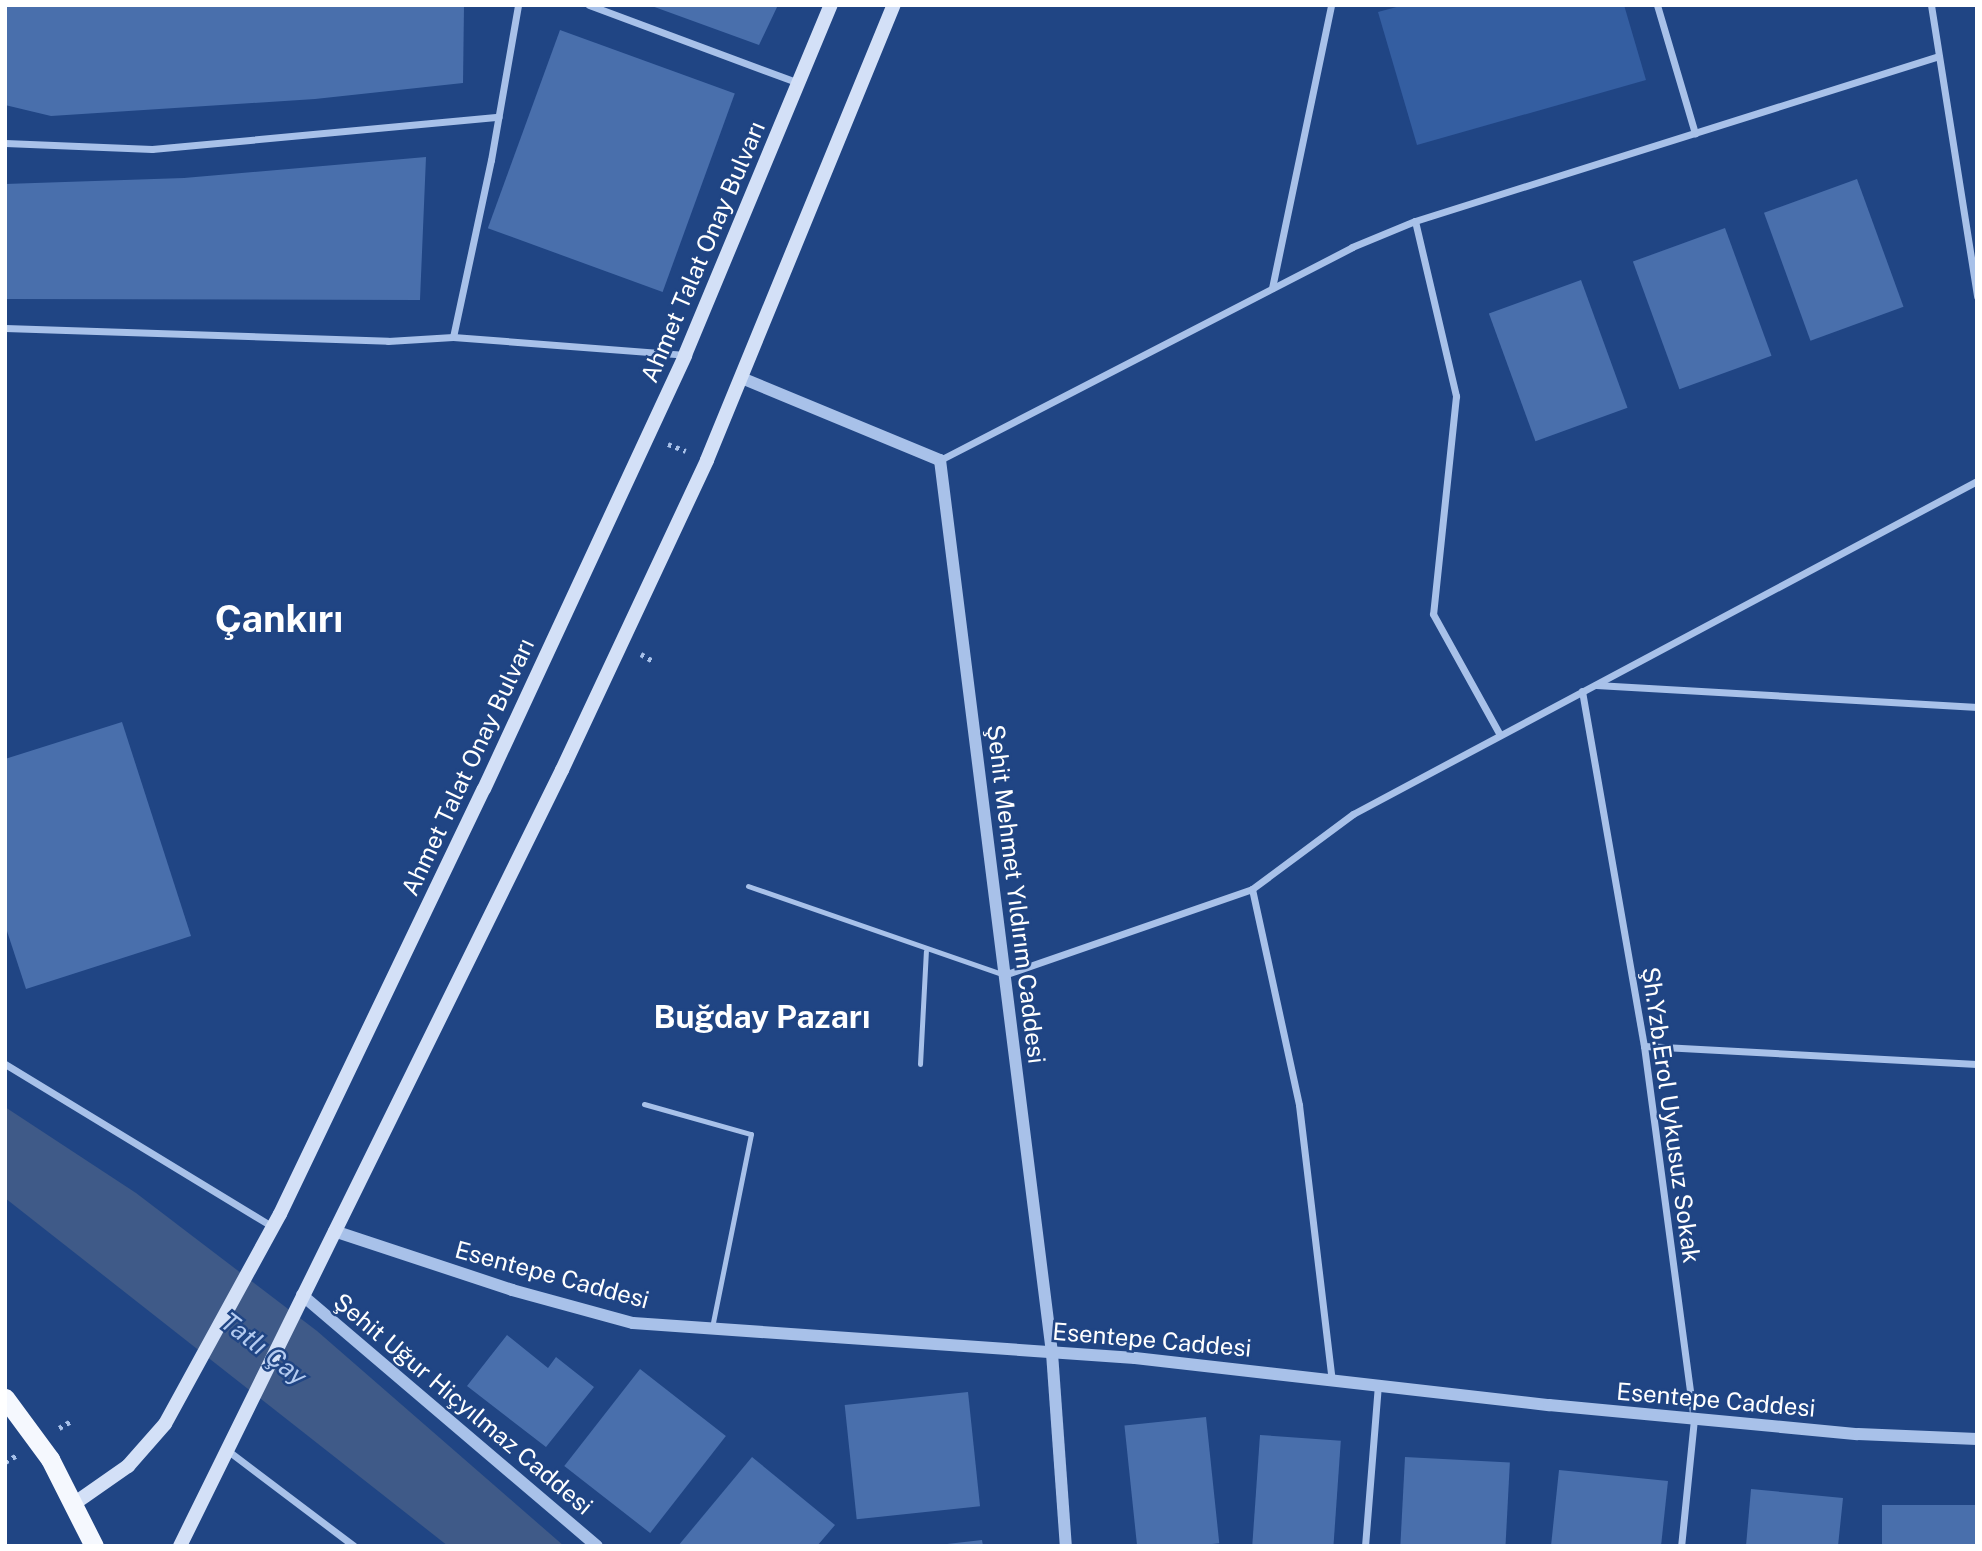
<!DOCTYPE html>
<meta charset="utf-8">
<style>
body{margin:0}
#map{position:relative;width:1982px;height:1551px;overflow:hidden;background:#204584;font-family:"Public Sans",sans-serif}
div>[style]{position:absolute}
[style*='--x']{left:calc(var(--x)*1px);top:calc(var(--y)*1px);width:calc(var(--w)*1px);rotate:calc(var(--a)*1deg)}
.green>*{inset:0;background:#345ea1}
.water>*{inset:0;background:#3f5a88}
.building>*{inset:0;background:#496fac;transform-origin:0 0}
.path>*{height:4.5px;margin-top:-2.25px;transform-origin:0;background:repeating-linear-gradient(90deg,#a8c1e9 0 3.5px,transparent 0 8.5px)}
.service>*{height:5px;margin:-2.5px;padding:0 2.5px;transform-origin:2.5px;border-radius:2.5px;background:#a8c1e9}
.minor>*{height:7px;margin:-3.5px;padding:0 3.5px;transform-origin:3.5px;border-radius:3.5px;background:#a8c1e9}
.tertiary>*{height:12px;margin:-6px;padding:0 6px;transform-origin:6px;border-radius:6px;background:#a8c1e9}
.secondary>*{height:14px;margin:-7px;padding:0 7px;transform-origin:7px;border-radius:7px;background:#d3e0f7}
.trunk>*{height:19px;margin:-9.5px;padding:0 9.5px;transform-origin:9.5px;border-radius:9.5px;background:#f5f8fe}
span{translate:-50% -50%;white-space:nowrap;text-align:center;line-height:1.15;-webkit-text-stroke:5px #204584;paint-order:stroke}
.street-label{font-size:24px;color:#fff}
.water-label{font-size:26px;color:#b4cbf0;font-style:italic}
.district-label{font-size:32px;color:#fff;font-weight:700}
.town-label{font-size:38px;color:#fff;font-weight:700}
.frame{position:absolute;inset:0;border:7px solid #fff;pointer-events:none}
</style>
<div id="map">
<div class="green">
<i style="clip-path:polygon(1404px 5px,1624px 5px,1646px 80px,1417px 145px,1378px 12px)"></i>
</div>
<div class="water">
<i style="clip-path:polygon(5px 1107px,136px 1193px,317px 1331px,564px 1546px,448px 1546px,5px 1198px)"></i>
</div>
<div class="building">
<i style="clip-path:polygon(5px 5px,464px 5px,463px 83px,315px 99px,51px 116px,5px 105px)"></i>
<i style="clip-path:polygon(649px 5px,778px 5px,759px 45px)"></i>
<i style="left:560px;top:30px;width:186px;height:211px;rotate:20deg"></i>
<i style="clip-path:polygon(426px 157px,420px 300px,5px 299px,5px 184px,184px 178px)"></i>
<i style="left:1857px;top:179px;width:136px;height:99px;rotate:70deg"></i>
<i style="left:1725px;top:228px;width:136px;height:98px;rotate:70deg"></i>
<i style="left:1581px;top:280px;width:136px;height:98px;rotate:70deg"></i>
<i style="clip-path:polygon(122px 722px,191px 936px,26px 989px,5px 925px,5px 759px)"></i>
<i style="clip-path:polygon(507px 1335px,548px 1368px,556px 1357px,594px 1387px,546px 1447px,467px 1386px)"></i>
<i style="left:640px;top:1369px;width:109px;height:123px;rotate:38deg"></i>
<i style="left:968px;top:1392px;width:115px;height:124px;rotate:84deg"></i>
<i style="left:1206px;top:1417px;width:127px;height:82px;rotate:84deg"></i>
<i style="left:1260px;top:1435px;width:81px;height:111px;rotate:4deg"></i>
<i style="clip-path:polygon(752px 1457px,835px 1525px,817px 1546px,678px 1546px)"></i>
<i style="left:1405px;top:1457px;width:105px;height:89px;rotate:3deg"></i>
<i style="clip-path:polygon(1559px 1470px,1668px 1481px,1661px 1546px,1551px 1546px)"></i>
<i style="clip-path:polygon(1751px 1489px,1843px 1498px,1838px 1546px,1746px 1546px)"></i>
<i style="left:1977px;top:1505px;width:41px;height:95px;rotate:90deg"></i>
<i style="clip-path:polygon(982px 1540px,983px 1546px,947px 1546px,947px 1544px)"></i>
</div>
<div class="path">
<i style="--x:668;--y:444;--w:19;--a:21"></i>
<i style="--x:641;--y:654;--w:14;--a:30"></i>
<i style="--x:59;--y:1428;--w:14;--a:-30"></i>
<i style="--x:5;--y:1462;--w:14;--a:-30"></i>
</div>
<div class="service">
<i style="--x:748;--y:886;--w:269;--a:19.1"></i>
<i style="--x:920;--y:1064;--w:113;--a:-87"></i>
<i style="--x:644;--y:1104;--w:111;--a:15.7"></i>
<i style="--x:751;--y:1134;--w:198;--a:101.4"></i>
</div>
<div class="minor">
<i style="--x:589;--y:5;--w:224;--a:20.4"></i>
<i style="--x:1657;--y:5;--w:134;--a:73.5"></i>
<i style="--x:1931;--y:5;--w:295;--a:81"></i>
<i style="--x:5;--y:143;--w:147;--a:2.3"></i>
<i style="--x:152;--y:149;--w:348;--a:-5.3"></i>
<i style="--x:1415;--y:221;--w:180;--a:76.8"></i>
<i style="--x:1456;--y:396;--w:219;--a:96"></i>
<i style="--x:1433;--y:614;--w:138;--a:61"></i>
<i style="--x:1272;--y:288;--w:289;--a:-78.2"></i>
<i style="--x:5;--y:328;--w:383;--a:1.9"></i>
<i style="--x:388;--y:341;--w:65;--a:-3.5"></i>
<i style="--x:453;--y:337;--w:233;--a:4.4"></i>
<i style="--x:453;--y:337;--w:181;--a:-77.9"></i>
<i style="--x:491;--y:160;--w:157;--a:-80.1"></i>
<i style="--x:940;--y:460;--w:464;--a:-27.3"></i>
<i style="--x:1352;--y:247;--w:68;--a:-22.4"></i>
<i style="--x:1415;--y:221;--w:549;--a:-17.48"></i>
<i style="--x:1596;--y:685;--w:382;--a:3.3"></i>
<i style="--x:1582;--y:691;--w:360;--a:80.1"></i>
<i style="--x:1644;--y:1046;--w:376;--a:82.4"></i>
<i style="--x:1694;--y:1419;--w:128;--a:95.8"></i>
<i style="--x:1252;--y:889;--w:221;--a:77.7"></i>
<i style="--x:1299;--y:1105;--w:277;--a:83.2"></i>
<i style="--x:1004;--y:975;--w:262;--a:-19.1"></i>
<i style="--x:1252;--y:889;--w:126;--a:-36.6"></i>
<i style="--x:1353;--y:814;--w:707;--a:-28.09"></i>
<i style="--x:1644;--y:1046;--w:333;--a:3.1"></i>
<i style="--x:5;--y:1064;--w:314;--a:31.3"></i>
<i style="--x:227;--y:1450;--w:159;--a:37.1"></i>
<i style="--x:1365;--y:1546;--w:162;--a:-85.4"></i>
</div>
<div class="tertiary">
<i style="--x:744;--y:379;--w:212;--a:22.5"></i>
<i style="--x:940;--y:460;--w:900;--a:82.85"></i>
<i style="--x:1052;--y:1353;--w:194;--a:85.9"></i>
<i style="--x:334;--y:1231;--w:188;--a:18.3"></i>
<i style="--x:512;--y:1290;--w:125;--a:15.3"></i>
<i style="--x:633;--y:1323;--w:503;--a:3.99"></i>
<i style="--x:1135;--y:1358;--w:417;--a:6.5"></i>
<i style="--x:1549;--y:1405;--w:310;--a:5.4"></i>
<i style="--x:1858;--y:1434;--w:119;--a:2.4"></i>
<i style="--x:302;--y:1295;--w:387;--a:40.4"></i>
</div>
<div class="secondary">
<i style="--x:75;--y:1503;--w:65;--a:-34.9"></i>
<i style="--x:128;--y:1466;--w:56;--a:-48.6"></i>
<i style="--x:165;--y:1424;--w:239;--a:-61.3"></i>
<i style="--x:280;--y:1214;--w:471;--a:-64.4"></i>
<i style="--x:484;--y:789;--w:478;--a:-65.1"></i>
<i style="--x:685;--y:355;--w:379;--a:-67.4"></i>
<i style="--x:180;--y:1546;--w:865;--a:-63.79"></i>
<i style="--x:562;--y:770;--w:342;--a:-64.9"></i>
<i style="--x:707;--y:460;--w:492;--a:-67.7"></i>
</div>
<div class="trunk">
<i style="--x:5;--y:1398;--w:76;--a:53.6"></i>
<i style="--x:50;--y:1459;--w:97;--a:63.2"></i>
</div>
<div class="street-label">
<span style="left:703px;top:252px;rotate:-67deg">Ahmet Talat Onay Bulvarı</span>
<span style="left:468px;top:767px;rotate:-65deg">Ahmet Talat Onay Bulvarı</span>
<span style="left:1016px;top:894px;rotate:83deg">Şehit Mehmet Yıldırım Caddesi</span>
<span style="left:1671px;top:1115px;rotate:82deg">Şh.Yzb.Erol Uykusuz Sokak</span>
<span style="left:552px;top:1275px;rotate:15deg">Esentepe Caddesi</span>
<span style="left:1152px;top:1340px;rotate:5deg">Esentepe Caddesi</span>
<span style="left:1716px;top:1400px;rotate:5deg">Esentepe Caddesi</span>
<span style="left:463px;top:1404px;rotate:40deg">Şehit Uğur Hiçyılmaz Caddesi</span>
</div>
<div class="water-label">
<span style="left:264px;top:1349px;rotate:38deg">Tatlı Çay</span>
</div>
<div class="district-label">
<span style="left:762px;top:1017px">Buğday Pazarı</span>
</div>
<div class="town-label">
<span style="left:279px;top:619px">Çankırı</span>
</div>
<div class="frame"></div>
</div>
